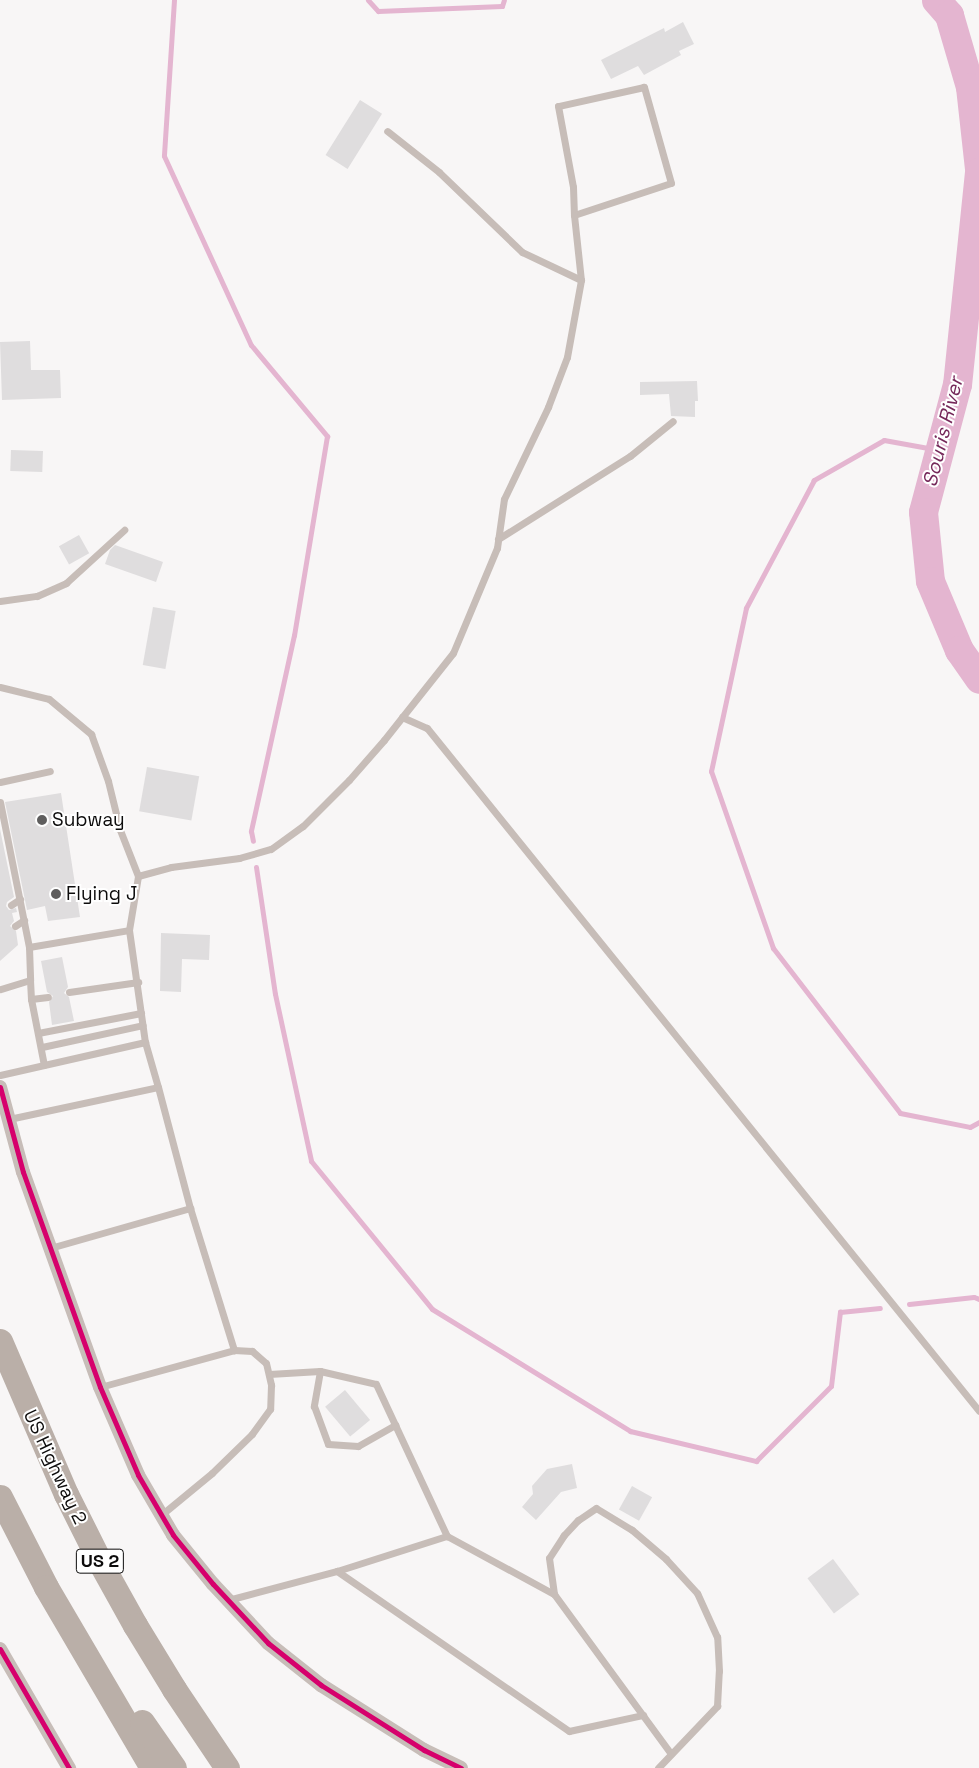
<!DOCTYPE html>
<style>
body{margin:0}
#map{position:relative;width:979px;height:1768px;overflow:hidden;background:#f8f6f6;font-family:"Space Grotesk",sans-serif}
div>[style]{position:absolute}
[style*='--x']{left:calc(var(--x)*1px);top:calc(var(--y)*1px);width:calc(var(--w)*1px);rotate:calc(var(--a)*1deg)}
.stream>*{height:5px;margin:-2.5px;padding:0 2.5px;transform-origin:2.5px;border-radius:2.5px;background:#e4b5d0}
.river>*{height:29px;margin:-14.5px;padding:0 14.5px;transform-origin:14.5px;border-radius:14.5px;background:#e4b5d0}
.building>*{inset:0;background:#dfddde;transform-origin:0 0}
.lane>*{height:7px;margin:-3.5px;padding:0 3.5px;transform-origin:3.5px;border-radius:3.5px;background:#c7bdb8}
.street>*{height:14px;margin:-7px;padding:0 7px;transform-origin:7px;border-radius:7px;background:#c7bdb8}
.highway>*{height:25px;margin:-12.5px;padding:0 12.5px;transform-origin:12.5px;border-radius:12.5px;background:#baafa8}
.cycleway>*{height:5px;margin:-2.5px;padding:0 2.5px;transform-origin:2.5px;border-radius:2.5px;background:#d6006c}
.dots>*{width:14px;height:14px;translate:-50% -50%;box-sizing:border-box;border:2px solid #fff;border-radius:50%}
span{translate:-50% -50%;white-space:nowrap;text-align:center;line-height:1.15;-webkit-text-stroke:4px #fff;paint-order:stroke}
.shield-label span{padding:1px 4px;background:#fff;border:1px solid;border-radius:4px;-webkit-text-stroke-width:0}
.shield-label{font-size:18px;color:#0d0c0c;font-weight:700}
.poi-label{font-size:19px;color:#0d0c0c}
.left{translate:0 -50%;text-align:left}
.street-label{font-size:19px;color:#0d0c0c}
.water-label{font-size:20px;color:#76295b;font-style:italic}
</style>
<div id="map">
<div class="stream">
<i style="--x:174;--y:0;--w:156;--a:93.7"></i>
<i style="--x:164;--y:156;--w:208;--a:65.3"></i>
<i style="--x:251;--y:345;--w:119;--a:50.1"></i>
<i style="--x:327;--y:436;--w:202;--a:99.4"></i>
<i style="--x:294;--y:635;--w:201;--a:102.4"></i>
<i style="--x:251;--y:831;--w:10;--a:79"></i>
<i style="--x:368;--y:0;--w:15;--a:48"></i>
<i style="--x:378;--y:11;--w:124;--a:-2.3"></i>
<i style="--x:502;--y:6;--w:6;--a:-72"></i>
<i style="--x:939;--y:450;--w:56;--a:-169.7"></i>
<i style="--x:884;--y:440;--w:81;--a:150.3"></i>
<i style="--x:814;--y:480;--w:145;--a:118"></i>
<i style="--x:746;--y:608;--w:167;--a:102.1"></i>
<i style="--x:711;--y:771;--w:188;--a:70.7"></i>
<i style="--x:773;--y:948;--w:208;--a:52.4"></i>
<i style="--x:900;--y:1113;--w:71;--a:11.3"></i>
<i style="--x:970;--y:1127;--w:10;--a:-29"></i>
<i style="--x:256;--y:867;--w:128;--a:81.5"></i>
<i style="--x:275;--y:994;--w:171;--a:77.8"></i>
<i style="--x:311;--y:1161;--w:191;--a:50.7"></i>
<i style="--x:432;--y:1309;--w:233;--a:31.6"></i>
<i style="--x:630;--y:1431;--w:130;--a:13.4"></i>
<i style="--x:756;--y:1461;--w:106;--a:-45"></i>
<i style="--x:831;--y:1386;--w:75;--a:-83.1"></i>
<i style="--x:840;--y:1312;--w:40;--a:-5.7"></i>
<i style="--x:909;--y:1304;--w:65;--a:-6.1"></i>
<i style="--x:974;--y:1297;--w:5;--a:22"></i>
</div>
<div class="river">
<i style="--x:936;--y:0;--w:20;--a:49"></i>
<i style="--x:949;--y:15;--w:75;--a:73.7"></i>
<i style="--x:970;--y:87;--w:81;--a:83.7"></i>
<i style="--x:979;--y:172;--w:213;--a:95.9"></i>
<i style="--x:957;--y:384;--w:132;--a:104.9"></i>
<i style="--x:923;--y:512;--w:69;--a:84.2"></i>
<i style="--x:930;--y:581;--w:75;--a:67.2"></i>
<i style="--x:959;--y:650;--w:35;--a:55"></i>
</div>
<div class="building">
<i style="clip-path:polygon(683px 22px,694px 44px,679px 51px,681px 55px,644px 75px,638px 66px,611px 79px,601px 60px,664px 28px,665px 32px)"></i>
<i style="left:360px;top:100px;width:26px;height:65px;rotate:32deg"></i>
<i style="clip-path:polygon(30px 341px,31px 370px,60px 370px,61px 398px,2px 400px,0 342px)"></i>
<i style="clip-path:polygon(697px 381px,698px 401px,695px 401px,695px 417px,671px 416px,669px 394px,640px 395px,640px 382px)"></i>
<i style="left:11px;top:450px;width:32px;height:21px;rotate:2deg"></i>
<i style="left:79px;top:535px;width:21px;height:23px;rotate:61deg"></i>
<i style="clip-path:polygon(115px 545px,163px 562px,156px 582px,105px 564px,110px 550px)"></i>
<i style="left:153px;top:607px;width:23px;height:59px;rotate:10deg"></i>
<i style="left:147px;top:767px;width:53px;height:45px;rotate:10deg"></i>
<i style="clip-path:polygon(61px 793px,80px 917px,48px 921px,45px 906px,27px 910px,5px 802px)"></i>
<i style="clip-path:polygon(0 829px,14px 897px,7px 902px,6px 906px,9px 910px,16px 908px,17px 912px,12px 913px,14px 921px,10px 926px,16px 931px,18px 945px,0 961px)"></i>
<i style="clip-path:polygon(161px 933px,210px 935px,209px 960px,182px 959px,181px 992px,160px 991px)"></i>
<i style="clip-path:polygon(62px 957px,68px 987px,64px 993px,69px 997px,74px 1021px,52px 1025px,49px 1002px,53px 996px,47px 992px,41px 961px)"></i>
<i style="left:345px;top:1390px;width:39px;height:26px;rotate:50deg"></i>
<i style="clip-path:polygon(572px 1464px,577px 1488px,561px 1492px,536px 1520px,522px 1507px,533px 1494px,532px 1486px,547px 1469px)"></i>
<i style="left:632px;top:1486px;width:23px;height:27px;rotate:29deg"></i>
<i style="left:833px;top:1559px;width:44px;height:32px;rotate:53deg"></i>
</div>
<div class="lane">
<i style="--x:574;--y:215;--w:102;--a:-18.3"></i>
<i style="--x:671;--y:183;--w:100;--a:-105.7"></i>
<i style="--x:644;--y:87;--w:88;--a:167.5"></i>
<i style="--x:558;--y:106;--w:82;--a:79.5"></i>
<i style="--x:573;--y:187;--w:28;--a:88"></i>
<i style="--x:574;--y:215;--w:65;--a:83.9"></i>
<i style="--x:498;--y:539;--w:156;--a:-32.2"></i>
<i style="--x:630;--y:456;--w:55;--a:-39.1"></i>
<i style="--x:0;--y:601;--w:37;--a:-8"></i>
<i style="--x:37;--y:596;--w:32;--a:-24"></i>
<i style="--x:66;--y:583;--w:79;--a:-42.4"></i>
<i style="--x:0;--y:687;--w:50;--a:13.8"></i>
<i style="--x:49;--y:699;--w:55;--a:39.8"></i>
<i style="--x:91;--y:734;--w:50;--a:70.1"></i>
<i style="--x:108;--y:781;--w:50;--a:76.2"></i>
<i style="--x:120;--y:830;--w:49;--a:68.6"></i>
<i style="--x:138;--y:876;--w:34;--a:-15"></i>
<i style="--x:171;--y:867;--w:69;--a:-7.5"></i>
<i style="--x:239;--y:858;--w:33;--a:-16"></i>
<i style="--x:271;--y:849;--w:39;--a:-36"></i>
<i style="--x:303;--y:826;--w:65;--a:-45"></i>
<i style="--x:349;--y:780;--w:53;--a:-48.8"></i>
<i style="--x:384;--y:740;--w:111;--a:-51.6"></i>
<i style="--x:453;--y:653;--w:114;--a:-67.3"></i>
<i style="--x:497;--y:548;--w:49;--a:-81.9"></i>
<i style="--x:504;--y:499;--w:102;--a:-64.4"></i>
<i style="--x:548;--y:407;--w:53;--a:-69.2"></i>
<i style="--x:567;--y:357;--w:78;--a:-79.7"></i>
<i style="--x:581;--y:280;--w:65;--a:-154.6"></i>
<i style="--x:522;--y:252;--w:115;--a:-136.1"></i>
<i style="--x:439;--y:172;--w:66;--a:-141.7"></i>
<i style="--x:402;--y:717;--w:27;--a:24"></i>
<i style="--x:427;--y:728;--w:878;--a:51.05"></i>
<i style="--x:0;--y:782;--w:51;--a:-12.4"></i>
<i style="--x:0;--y:802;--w:148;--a:78.7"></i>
<i style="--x:29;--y:947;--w:33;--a:88"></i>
<i style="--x:30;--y:980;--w:31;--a:163"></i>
<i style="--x:11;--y:905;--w:11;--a:-34"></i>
<i style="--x:15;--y:926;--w:11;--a:-34"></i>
<i style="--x:129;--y:930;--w:113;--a:81.9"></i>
<i style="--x:29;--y:947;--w:101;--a:-9.6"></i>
<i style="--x:129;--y:930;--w:55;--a:-80.5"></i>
<i style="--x:30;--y:980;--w:19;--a:87"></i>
<i style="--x:31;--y:999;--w:67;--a:78.9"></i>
<i style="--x:69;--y:992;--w:70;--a:-8.2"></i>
<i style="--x:31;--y:999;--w:17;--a:-7"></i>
<i style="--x:38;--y:1033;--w:105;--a:-11"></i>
<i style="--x:42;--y:1047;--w:103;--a:-12.3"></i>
<i style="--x:0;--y:1075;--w:149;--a:-12.8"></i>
<i style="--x:145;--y:1042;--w:47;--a:73.9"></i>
<i style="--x:9;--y:1119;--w:152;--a:-12.1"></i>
<i style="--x:158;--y:1087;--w:125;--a:75.2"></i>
<i style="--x:50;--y:1248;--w:146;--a:-15.9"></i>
<i style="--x:190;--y:1208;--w:149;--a:72.8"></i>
<i style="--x:320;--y:1371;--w:36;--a:100"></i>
<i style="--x:314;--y:1406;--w:40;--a:69.8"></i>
<i style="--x:328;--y:1444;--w:30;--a:4"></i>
<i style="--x:358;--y:1446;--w:43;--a:-29.6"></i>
<i style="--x:269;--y:1374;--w:51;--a:-3.4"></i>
<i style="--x:320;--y:1371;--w:57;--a:13.1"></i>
<i style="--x:376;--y:1384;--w:168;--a:65"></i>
<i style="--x:447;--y:1536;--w:122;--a:28.5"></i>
<i style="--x:100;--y:1387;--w:139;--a:-15.4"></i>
<i style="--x:234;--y:1350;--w:18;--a:3"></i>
<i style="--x:252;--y:1351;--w:18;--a:41"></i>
<i style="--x:266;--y:1363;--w:23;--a:77"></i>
<i style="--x:271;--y:1385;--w:24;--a:92"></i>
<i style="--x:270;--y:1409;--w:31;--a:126"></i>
<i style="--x:252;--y:1434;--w:56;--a:135.7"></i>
<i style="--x:212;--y:1473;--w:66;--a:140.5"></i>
<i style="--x:337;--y:1571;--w:282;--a:34.6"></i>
<i style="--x:569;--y:1731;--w:76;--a:-12.2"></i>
<i style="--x:228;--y:1600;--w:113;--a:-14.9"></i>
<i style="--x:337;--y:1571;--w:115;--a:-17.7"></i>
<i style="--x:658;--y:1768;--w:86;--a:-46.4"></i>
<i style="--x:717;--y:1706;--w:35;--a:-87"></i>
<i style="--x:719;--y:1671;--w:34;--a:-93"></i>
<i style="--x:717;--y:1637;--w:48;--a:-114.4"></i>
<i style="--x:697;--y:1593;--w:46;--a:-132.4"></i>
<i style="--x:666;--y:1559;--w:45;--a:-139.5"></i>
<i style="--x:632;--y:1530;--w:42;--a:-148.6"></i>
<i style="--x:596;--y:1508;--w:22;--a:146"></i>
<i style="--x:578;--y:1520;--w:21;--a:133"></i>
<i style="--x:564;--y:1535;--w:27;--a:123"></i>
<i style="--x:549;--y:1558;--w:36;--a:82"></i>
<i style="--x:554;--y:1594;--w:198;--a:53.8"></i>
</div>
<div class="street">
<i style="--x:0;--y:1087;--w:88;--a:74.9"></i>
<i style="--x:23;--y:1172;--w:228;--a:70.3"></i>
<i style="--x:100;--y:1387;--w:96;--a:66.6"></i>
<i style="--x:138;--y:1475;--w:69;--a:59.7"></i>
<i style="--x:173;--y:1535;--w:63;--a:50.8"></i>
<i style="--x:213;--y:1584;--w:81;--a:47"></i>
<i style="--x:268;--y:1643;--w:68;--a:38.4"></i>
<i style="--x:321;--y:1685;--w:122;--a:32.3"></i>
<i style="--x:424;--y:1750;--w:41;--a:25.9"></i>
<i style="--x:0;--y:1649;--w:138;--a:59.9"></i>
</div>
<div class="highway">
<i style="--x:0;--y:1341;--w:167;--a:66.7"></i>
<i style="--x:66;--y:1494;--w:78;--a:63.4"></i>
<i style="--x:101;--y:1564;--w:70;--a:60.9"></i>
<i style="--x:135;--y:1625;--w:75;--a:58.6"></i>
<i style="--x:174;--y:1689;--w:95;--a:56.1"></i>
<i style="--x:0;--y:1497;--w:101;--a:62.9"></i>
<i style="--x:46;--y:1587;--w:210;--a:59.6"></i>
<i style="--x:142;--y:1722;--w:56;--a:55.2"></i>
</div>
<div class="cycleway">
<i style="--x:0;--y:1087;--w:88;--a:74.9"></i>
<i style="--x:23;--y:1172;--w:228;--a:70.3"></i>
<i style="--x:100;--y:1387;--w:96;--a:66.6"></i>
<i style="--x:138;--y:1475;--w:69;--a:59.7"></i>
<i style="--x:173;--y:1535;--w:63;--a:50.8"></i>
<i style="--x:213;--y:1584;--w:81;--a:47"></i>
<i style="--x:268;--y:1643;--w:68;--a:38.4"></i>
<i style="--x:321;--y:1685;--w:122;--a:32.3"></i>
<i style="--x:424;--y:1750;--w:41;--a:25.9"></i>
<i style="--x:0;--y:1649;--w:138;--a:59.9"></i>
</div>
<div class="dots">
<i style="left:42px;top:820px;background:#5f5e5e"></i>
<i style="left:56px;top:894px;background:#5f5e5e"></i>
</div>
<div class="shield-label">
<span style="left:100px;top:1561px">US 2</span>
</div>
<div class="poi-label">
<span class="left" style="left:52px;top:820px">Subway</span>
<span class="left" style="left:66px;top:894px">Flying J</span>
</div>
<div class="street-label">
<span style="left:55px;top:1467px;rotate:65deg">US Highway 2</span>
</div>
<div class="water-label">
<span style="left:943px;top:432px;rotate:-76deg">Souris River</span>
</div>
</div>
